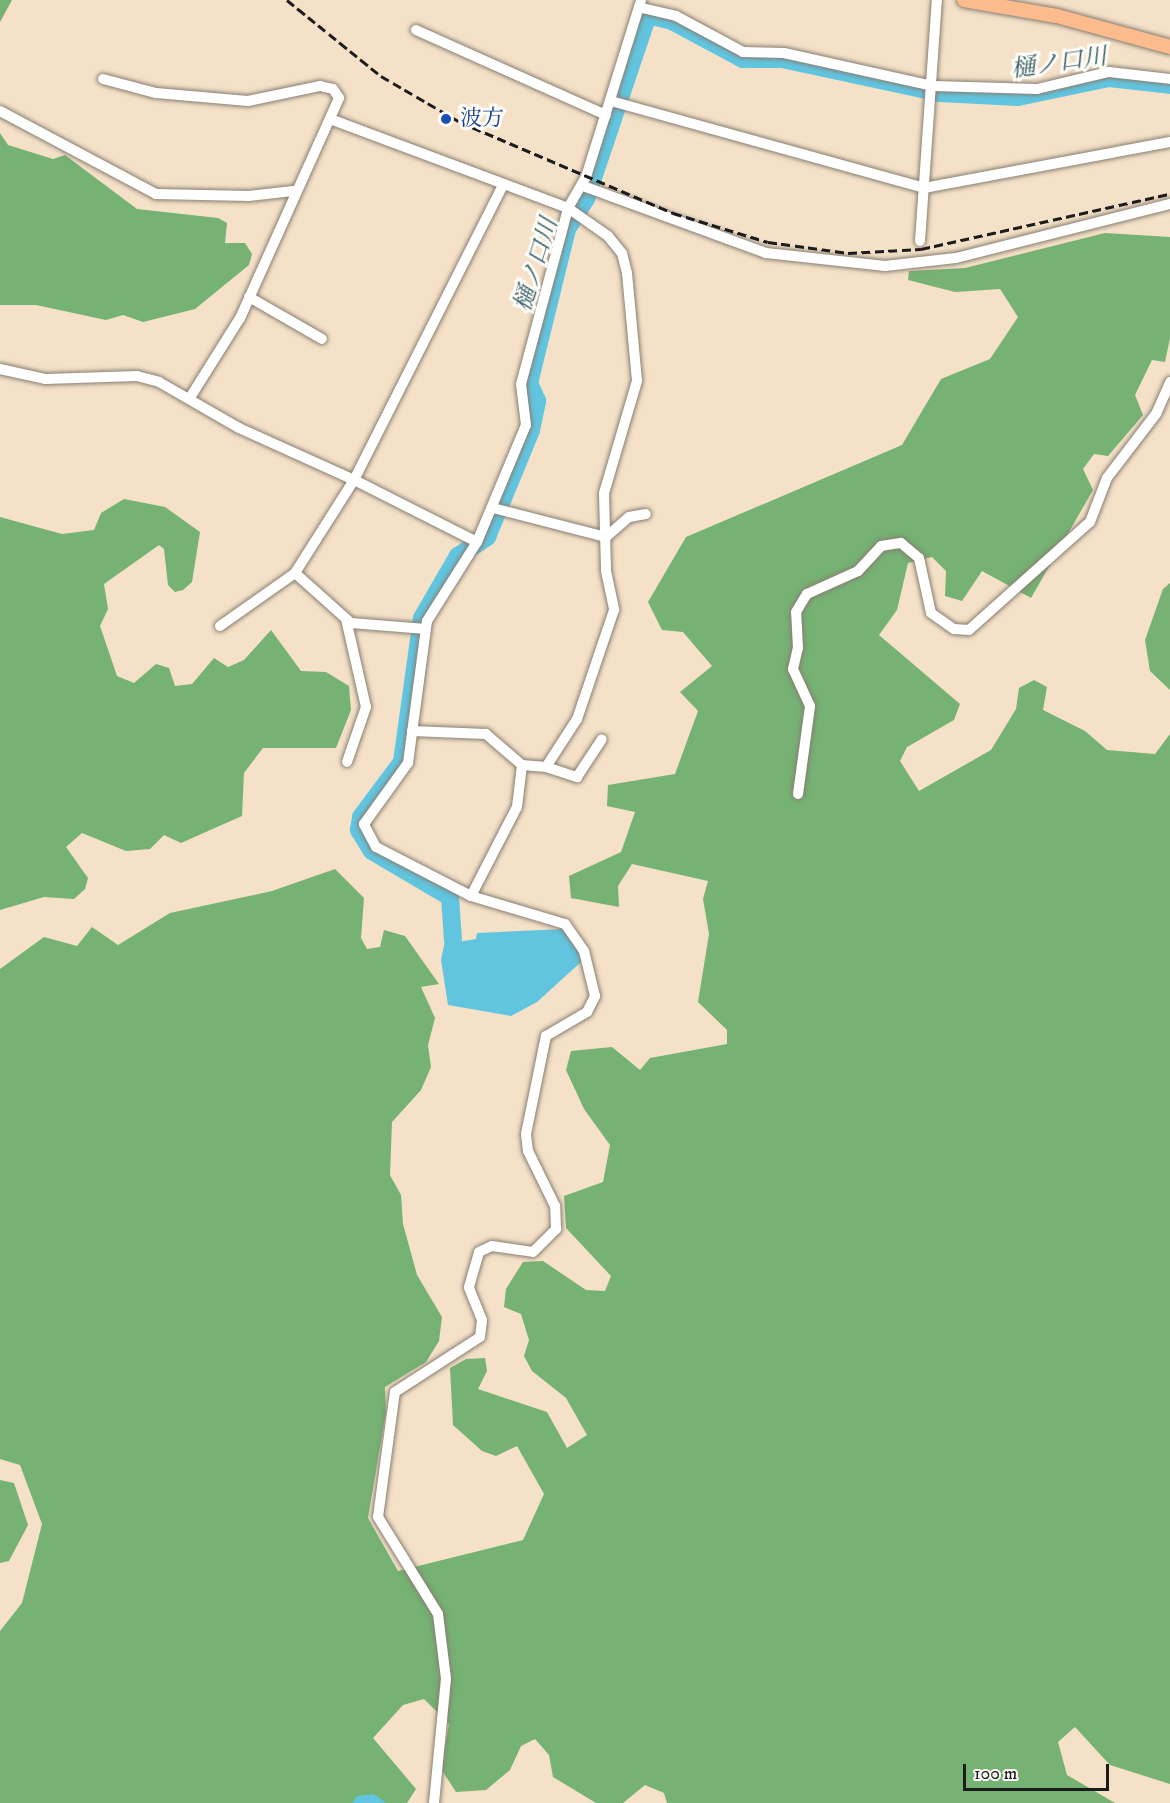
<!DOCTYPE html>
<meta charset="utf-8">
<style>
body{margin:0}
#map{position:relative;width:1170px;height:1803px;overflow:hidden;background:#f4e1c7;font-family:"IM FELL DW Pica","Noto Serif JP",serif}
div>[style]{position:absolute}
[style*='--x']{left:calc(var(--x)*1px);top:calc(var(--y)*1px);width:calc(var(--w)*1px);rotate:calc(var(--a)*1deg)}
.forest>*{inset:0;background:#75b273}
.water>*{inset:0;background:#61c5df}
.river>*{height:18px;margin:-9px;padding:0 9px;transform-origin:9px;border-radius:9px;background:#61c5df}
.roads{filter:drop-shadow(0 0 2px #887e72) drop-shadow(0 0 2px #887e72)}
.minor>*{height:10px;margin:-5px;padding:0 5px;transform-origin:5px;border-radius:5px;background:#fff}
.major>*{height:14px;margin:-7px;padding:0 7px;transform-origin:7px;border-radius:7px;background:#fbbb8d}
.rail>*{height:3px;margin-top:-1.5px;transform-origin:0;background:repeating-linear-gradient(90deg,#1c1c1c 0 9px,transparent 0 13.5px)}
.dots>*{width:16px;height:16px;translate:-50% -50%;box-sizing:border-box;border:3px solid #fdfcf7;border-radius:50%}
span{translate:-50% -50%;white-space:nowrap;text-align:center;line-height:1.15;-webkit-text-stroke:6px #fdfcf7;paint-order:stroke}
.transit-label{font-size:22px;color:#164399}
.left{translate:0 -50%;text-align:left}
.water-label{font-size:24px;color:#38606a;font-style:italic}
.scale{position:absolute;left:963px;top:1764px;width:146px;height:27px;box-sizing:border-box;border:3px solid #1c1c1c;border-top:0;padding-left:8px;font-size:18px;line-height:21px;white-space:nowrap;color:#1c1c1c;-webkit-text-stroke:4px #fdfcf7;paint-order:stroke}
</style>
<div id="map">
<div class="forest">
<i style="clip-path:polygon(0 0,12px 0,0 22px)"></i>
<i style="clip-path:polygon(0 133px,8px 145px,53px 159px,65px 155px,137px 209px,218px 218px,227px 223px,225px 243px,245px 243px,252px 254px,249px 265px,195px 309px,143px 322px,123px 315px,106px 320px,36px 305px,0 305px)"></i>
<i style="clip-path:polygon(1105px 233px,1170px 237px,1170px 338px,1165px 362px,1152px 360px,1135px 395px,1143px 415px,1108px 456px,1094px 454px,1083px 469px,1093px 490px,1031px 598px,982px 571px,962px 601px,945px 596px,946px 571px,932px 557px,908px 563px,897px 610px,879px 635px,960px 704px,954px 720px,907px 747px,900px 761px,919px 791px,991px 750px,1016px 709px,1019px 688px,1034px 680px,1047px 687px,1043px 710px,1085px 731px,1107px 750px,1155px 754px,1170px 734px,1170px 1784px,1110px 1765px,1075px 1727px,1058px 1742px,1067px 1775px,1115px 1803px,667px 1803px,664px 1793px,645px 1785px,623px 1803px,596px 1803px,553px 1777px,549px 1755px,535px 1739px,521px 1746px,510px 1770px,486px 1790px,456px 1792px,441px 1769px,449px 1724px,424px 1699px,403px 1705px,373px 1738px,416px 1789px,407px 1803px,0 1803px,0 1631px,22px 1603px,42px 1524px,20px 1465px,0 1459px,0 969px,44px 937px,77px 946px,92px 927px,118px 945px,170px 913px,272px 891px,335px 869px,364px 898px,361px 938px,367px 949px,380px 947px,384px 930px,405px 936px,439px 984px,421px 987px,435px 1018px,428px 1045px,431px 1067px,421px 1090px,392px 1122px,390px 1175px,401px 1195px,403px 1224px,417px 1275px,442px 1317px,439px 1341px,426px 1362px,385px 1387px,386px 1412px,368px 1518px,398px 1571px,523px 1540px,544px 1494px,517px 1446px,496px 1456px,482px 1451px,453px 1425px,450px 1368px,466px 1359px,485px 1358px,487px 1371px,478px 1389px,547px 1412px,567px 1448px,587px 1435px,566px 1398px,532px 1371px,524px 1356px,529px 1340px,521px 1314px,504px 1307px,506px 1289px,523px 1262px,543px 1261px,586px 1290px,605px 1291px,611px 1276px,566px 1228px,564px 1196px,603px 1182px,610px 1145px,584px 1109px,566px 1070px,571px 1051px,612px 1047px,640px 1070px,650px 1058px,727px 1044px,727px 1030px,698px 1002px,709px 934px,703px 899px,708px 881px,632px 864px,618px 886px,619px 907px,571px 898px,569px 876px,621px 852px,635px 812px,607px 806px,608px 785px,675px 774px,698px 711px,680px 692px,712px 666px,683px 632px,662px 630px,648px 602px,686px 537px,902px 445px,941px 379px,990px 359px,1018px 317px,1000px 289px,955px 292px,908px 280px,909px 271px,965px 268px)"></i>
<i style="clip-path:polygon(124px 499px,165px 507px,200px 532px,192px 582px,183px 590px,175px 592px,168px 585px,164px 549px,159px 545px,104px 584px,108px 609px,100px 626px,117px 676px,134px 683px,156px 664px,169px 668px,175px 686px,192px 684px,214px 658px,228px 667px,244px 660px,271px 630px,301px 671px,326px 672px,349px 686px,351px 710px,336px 748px,263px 748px,244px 773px,242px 816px,181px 843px,164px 835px,150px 849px,126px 851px,82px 833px,66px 847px,88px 878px,85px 889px,74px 899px,44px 897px,0 910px,0 517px,62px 534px,94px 530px,101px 513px)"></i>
<i style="clip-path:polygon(1170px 583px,1170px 690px,1150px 671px,1145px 640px,1163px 589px)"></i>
<i style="clip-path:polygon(0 1480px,14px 1483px,28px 1525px,9px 1561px,0 1563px)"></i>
</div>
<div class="water">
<i style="clip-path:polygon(564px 929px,575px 942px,581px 962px,537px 1002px,511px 1016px,448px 1005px,441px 960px,446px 936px,456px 936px,457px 942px,476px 939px,477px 933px)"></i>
<i style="clip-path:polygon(374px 1794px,386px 1803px,352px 1803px,357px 1796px)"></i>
</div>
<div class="river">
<i style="--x:453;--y:940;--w:43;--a:-94"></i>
<i style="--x:450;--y:897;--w:91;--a:-149.5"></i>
<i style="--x:372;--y:851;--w:25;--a:-122"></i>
<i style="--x:359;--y:830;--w:13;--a:-81"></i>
<i style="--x:361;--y:817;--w:69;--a:-53.3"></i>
<i style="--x:402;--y:762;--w:145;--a:-82.1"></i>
<i style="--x:422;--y:618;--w:72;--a:-59.9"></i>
<i style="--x:458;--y:556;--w:35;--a:-33"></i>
<i style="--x:487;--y:537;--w:116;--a:-67.6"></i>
<i style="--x:531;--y:430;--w:30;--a:-78"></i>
<i style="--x:537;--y:401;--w:20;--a:-114"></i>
<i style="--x:529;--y:383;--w:159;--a:-76.1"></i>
<i style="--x:567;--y:229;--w:36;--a:-58"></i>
<i style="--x:586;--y:199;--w:194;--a:-71.4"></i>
<i style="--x:648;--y:15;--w:25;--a:14"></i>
<i style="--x:672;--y:21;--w:81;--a:28.2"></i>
<i style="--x:743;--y:59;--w:39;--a:0"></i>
<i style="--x:782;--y:59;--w:162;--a:12.1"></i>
<i style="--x:940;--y:93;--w:78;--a:2.9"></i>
<i style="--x:1018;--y:97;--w:93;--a:-11.8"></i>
<i style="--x:1109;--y:78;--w:61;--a:6.5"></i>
</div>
<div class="roads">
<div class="minor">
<i style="--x:642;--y:8;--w:35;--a:13"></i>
<i style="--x:676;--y:16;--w:76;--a:28.2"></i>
<i style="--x:743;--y:52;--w:41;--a:1.4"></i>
<i style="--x:784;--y:53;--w:153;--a:12.5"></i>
<i style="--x:933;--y:86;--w:104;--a:1.7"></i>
<i style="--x:1037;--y:89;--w:74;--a:-13.3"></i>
<i style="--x:1109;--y:72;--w:61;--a:6.5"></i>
<i style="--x:416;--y:30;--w:208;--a:24.1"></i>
<i style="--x:103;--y:79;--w:55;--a:14.8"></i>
<i style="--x:156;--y:93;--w:92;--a:5"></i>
<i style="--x:248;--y:101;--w:74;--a:-11.8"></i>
<i style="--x:320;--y:86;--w:13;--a:13"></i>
<i style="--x:333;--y:89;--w:11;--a:56"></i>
<i style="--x:339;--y:98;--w:241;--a:114.2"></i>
<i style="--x:240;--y:318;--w:92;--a:122.1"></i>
<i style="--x:611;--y:101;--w:325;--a:15.5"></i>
<i style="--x:924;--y:188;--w:250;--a:-10.6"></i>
<i style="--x:0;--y:111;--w:177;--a:28"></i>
<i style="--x:156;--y:194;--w:93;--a:1.2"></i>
<i style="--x:249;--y:196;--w:44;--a:-6.5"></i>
<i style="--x:330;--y:119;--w:254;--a:20.5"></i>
<i style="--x:568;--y:208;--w:49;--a:35"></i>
<i style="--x:608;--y:236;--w:22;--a:51"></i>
<i style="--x:622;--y:253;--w:21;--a:76"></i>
<i style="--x:627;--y:273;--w:108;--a:84.7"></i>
<i style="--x:637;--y:381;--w:117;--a:106.4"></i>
<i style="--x:604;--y:493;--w:78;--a:88.5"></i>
<i style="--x:606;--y:571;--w:40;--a:78"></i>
<i style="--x:614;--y:610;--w:115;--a:108.7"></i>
<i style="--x:577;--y:719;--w:57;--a:122.9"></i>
<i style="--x:546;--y:767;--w:24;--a:-175"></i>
<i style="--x:522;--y:765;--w:48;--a:-139.3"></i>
<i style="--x:486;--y:734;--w:74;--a:-177.7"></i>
<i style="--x:583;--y:186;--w:195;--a:20.1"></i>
<i style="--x:766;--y:253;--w:120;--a:6.2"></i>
<i style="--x:885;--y:266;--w:71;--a:-6.4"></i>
<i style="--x:956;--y:258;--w:221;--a:-14.2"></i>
<i style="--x:920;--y:241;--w:242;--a:-86"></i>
<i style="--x:249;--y:297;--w:84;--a:29.9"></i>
<i style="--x:0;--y:369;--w:47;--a:12.3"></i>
<i style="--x:46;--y:379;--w:91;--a:-1.9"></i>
<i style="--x:137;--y:376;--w:23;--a:15"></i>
<i style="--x:159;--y:382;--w:92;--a:29.9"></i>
<i style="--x:239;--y:428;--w:126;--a:24.3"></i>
<i style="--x:354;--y:480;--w:110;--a:122.4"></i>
<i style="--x:295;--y:573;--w:75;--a:41.8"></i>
<i style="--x:351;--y:623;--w:75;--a:4.6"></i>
<i style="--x:493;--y:508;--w:117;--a:14.4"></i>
<i style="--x:606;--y:537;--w:30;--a:-41"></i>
<i style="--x:629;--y:517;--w:17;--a:-10"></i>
<i style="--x:477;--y:542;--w:138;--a:-153.2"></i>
<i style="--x:354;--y:480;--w:330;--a:-63.2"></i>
<i style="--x:346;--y:619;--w:90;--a:77.2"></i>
<i style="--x:366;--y:707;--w:58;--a:109.1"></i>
<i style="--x:220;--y:626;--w:92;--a:-35.2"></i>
<i style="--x:546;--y:767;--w:33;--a:18"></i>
<i style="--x:577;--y:777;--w:45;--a:-56.7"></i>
<i style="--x:798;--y:794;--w:89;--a:-82.2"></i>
<i style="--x:810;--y:706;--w:41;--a:-114.7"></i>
<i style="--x:793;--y:669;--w:22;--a:-77"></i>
<i style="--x:798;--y:648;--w:36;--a:-93"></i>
<i style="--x:796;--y:612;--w:21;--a:-59"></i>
<i style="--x:807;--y:594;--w:56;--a:-24.3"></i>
<i style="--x:858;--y:571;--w:34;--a:-47"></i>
<i style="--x:881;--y:546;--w:20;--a:-9"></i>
<i style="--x:901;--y:543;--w:23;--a:40"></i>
<i style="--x:919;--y:558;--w:56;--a:77.7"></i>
<i style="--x:931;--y:613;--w:28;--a:35"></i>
<i style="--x:954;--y:629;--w:15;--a:4"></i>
<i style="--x:969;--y:630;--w:162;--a:-41.8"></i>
<i style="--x:1090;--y:522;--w:47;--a:-68.9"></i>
<i style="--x:1107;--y:478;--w:81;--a:-52.6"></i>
<i style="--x:1156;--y:414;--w:35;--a:-66"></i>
<i style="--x:471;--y:896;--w:100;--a:-62.7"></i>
<i style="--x:517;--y:807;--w:42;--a:-83.2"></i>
<i style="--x:434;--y:1803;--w:125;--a:-84.5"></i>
<i style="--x:446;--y:1679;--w:65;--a:-97"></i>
<i style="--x:438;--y:1614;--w:114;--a:-121.7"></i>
<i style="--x:378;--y:1517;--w:126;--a:-82.3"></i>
<i style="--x:395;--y:1392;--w:101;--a:-32.9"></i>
<i style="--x:480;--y:1337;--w:17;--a:-83"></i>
<i style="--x:482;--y:1320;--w:35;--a:-112"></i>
<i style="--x:469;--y:1287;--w:36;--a:-74"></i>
<i style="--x:479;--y:1252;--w:14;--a:-25"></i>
<i style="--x:492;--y:1246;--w:41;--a:8.3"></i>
<i style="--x:533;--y:1252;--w:33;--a:-45"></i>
<i style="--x:556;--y:1229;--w:23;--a:-92"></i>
<i style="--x:555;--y:1206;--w:61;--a:-116.1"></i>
<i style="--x:528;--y:1151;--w:17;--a:-97"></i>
<i style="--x:526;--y:1134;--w:100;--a:-78.5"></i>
<i style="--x:546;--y:1036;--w:48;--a:-30.3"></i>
<i style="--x:587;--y:1012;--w:18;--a:-63"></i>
<i style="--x:595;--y:996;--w:46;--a:-103.7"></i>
<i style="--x:584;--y:951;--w:33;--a:-125"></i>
<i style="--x:565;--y:924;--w:98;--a:-163.4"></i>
<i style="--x:471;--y:896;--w:107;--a:-152.7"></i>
<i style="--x:376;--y:847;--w:26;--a:-118"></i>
<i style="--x:364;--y:824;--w:75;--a:-54.2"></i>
<i style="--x:408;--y:763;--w:143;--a:-82.4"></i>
<i style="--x:427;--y:621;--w:93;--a:-57.7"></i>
<i style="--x:477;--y:542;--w:127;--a:-67.3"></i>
<i style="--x:526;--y:425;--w:41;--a:-97"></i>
<i style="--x:521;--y:384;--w:182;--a:-75"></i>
<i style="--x:568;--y:208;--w:36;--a:-60"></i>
<i style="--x:586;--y:177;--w:185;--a:-72.7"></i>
</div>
<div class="major">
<i style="--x:964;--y:0;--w:94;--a:9.8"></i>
<i style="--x:1057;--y:16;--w:117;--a:15.3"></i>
</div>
</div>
<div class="rail">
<i style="--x:287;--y:0;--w:121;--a:39"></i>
<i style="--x:381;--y:76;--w:91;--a:30.2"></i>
<i style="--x:460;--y:122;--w:232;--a:23.1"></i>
<i style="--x:673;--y:213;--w:99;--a:17"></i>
<i style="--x:768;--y:242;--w:81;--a:7.8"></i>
<i style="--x:848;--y:253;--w:73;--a:-3.1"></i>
<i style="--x:921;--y:249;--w:255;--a:-12.5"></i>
</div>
<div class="dots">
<i style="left:446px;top:119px;background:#1a4fb4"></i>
</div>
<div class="transit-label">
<span class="left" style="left:460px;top:119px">波方</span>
</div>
<div class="water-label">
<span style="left:1059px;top:64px;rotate:-8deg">樋ノ口川</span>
<span style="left:537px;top:265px;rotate:-73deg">樋ノ口川</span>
</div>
<div class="scale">100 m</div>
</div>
